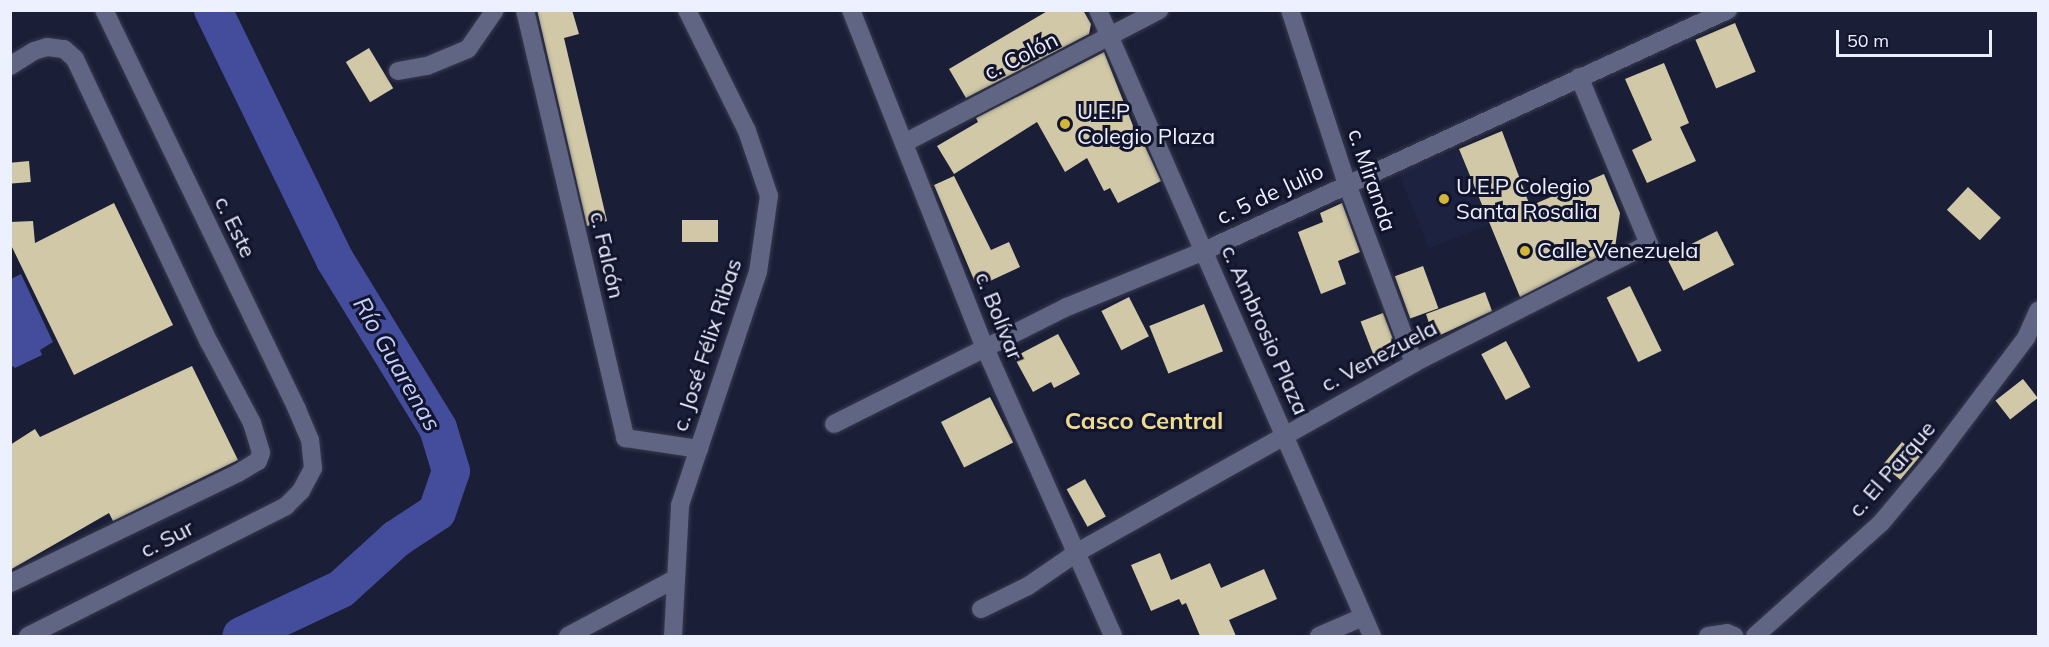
<!DOCTYPE html>
<meta charset="utf-8">
<style>
body{margin:0}
#map{position:relative;width:2049px;height:647px;overflow:hidden;background:#1a1e36;font-family:Mulish,sans-serif}
div>[style]{position:absolute}
[style*='--x']{left:calc(var(--x)*1px);top:calc(var(--y)*1px);width:calc(var(--w)*1px);rotate:calc(var(--a)*1deg)}
.built>*{inset:0;background:#1d2241;transform-origin:0 0}
.water>*{inset:0;background:#444d9b}
.river>*{height:38px;margin:-19px;padding:0 19px;transform-origin:19px;border-radius:19px;background:#444d9b}
.building>*{inset:0;background:#d0c8a6;transform-origin:0 0}
.roads{filter:drop-shadow(0 0 2px #393a4e) drop-shadow(0 0 2px #393a4e)}
.minor>*{height:18px;margin:-9px;padding:0 9px;transform-origin:9px;border-radius:9px;background:#5f6582}
.dots>*{width:16px;height:16px;translate:-50% -50%;box-sizing:border-box;border:3px solid #11142c;border-radius:50%}
span{translate:-50% -50%;white-space:nowrap;text-align:center;line-height:1.15;-webkit-text-stroke:6px #11142c;paint-order:stroke}
.street-label{font-size:22px;color:#edf0fe}
.poi-label{font-size:22px;color:#edf0fe}
.left{translate:0 -50%;text-align:left}
.water-label{font-size:24px;color:#c4cefa;font-style:italic}
.neighbourhood-label{font-size:24px;color:#eedb8d;font-weight:700}
.frame{position:absolute;inset:0;border:12px solid #edf0fe;pointer-events:none}
.scale{position:absolute;left:1836px;top:30px;width:156px;height:27px;box-sizing:border-box;border:3px solid #edf0fe;border-top:0;padding-left:8px;font-size:18px;line-height:21px;white-space:nowrap;color:#edf0fe;-webkit-text-stroke:4px #11142c;paint-order:stroke}
</style>
<div id="map">
<div class="built">
<i style="left:1459px;top:149px;width:81px;height:65px;rotate:68deg"></i>
</div>
<div class="water">
<i style="clip-path:polygon(21px 274px,53px 342px,40px 350px,42px 355px,15px 368px,11px 365px,11px 279px)"></i>
</div>
<div class="river">
<i style="--x:213;--y:10;--w:278;--a:64"></i>
<i style="--x:335;--y:260;--w:197;--a:58.5"></i>
<i style="--x:438;--y:428;--w:45;--a:73.2"></i>
<i style="--x:451;--y:471;--w:43;--a:108.9"></i>
<i style="--x:437;--y:512;--w:49;--a:146.6"></i>
<i style="--x:396;--y:539;--w:74;--a:137.7"></i>
<i style="--x:341;--y:589;--w:110;--a:154.8"></i>
</div>
<div class="building">
<i style="clip-path:polygon(537px 10px,572px 10px,579px 34px,564px 38px,607px 221px,587px 226px)"></i>
<i style="clip-path:polygon(1049px 10px,1083px 10px,1091px 24px,1089px 34px,966px 98px,949px 69px)"></i>
<i style="left:1735px;top:23px;width:53px;height:43px;rotate:67deg"></i>
<i style="left:369px;top:48px;width:47px;height:27px;rotate:59deg"></i>
<i style="clip-path:polygon(1104px 52px,1139px 141px,1142px 140px,1161px 181px,1118px 203px,1110px 188px,1104px 191px,1087px 158px,1065px 172px,1037px 122px,954px 174px,937px 146px,978px 122px,976px 118px)"></i>
<i style="clip-path:polygon(1664px 63px,1689px 123px,1680px 127px,1696px 161px,1647px 183px,1632px 150px,1652px 140px,1625px 79px)"></i>
<i style="clip-path:polygon(1502px 131px,1530px 206px,1604px 174px,1620px 213px,1615px 248px,1520px 297px,1459px 149px)"></i>
<i style="left:29px;top:161px;width:21px;height:19px;rotate:85deg"></i>
<i style="clip-path:polygon(954px 176px,991px 250px,1009px 242px,1020px 267px,977px 287px,934px 185px)"></i>
<i style="left:1968px;top:187px;width:45px;height:31px;rotate:43deg"></i>
<i style="clip-path:polygon(114px 203px,173px 325px,74px 375px,10px 243px,10px 222px,33px 221px,35px 243px)"></i>
<i style="clip-path:polygon(1342px 203px,1360px 252px,1338px 261px,1346px 284px,1321px 294px,1298px 232px,1323px 222px,1320px 213px)"></i>
<i style="left:682px;top:220px;width:36px;height:22px"></i>
<i style="left:1717px;top:231px;width:38px;height:57px;rotate:63deg"></i>
<i style="left:1423px;top:266px;width:45px;height:30px;rotate:70deg"></i>
<i style="left:1630px;top:286px;width:72px;height:26px;rotate:64deg"></i>
<i style="clip-path:polygon(1485px 292px,1492px 311px,1434px 338px,1426px 314px)"></i>
<i style="left:1129px;top:297px;width:44px;height:31px;rotate:63deg"></i>
<i style="left:1204px;top:304px;width:51px;height:59px;rotate:68deg"></i>
<i style="left:1383px;top:313px;width:45px;height:24px;rotate:69deg"></i>
<i style="clip-path:polygon(1058px 334px,1080px 374px,1054px 388px,1051px 382px,1033px 392px,1014px 357px)"></i>
<i style="left:1506px;top:341px;width:52px;height:28px;rotate:62deg"></i>
<i style="clip-path:polygon(192px 366px,238px 460px,113px 521px,109px 513px,10px 570px,10px 445px,35px 429px,40px 437px)"></i>
<i style="left:2023px;top:379px;width:24px;height:35px;rotate:52deg"></i>
<i style="left:990px;top:397px;width:51px;height:55px;rotate:63deg"></i>
<i style="left:1902px;top:442px;width:23px;height:30px;rotate:40deg"></i>
<i style="left:1085px;top:479px;width:43px;height:21px;rotate:61deg"></i>
<i style="clip-path:polygon(1160px 553px,1171px 580px,1210px 563px,1221px 588px,1264px 569px,1277px 599px,1229px 620px,1236px 636px,1200px 636px,1186px 603px,1182px 605px,1179px 599px,1151px 611px,1131px 565px)"></i>
</div>
<div class="roads">
<div class="minor">
<i style="--x:525;--y:10;--w:440;--a:76.8"></i>
<i style="--x:625;--y:438;--w:75;--a:8.5"></i>
<i style="--x:851;--y:10;--w:364;--a:68.4"></i>
<i style="--x:985;--y:348;--w:315;--a:66"></i>
<i style="--x:1098;--y:10;--w:683;--a:66.36"></i>
<i style="--x:1290;--y:10;--w:183;--a:71.9"></i>
<i style="--x:1347;--y:184;--w:191;--a:69.5"></i>
<i style="--x:10;--y:66;--w:28;--a:-32"></i>
<i style="--x:34;--y:51;--w:14;--a:-17"></i>
<i style="--x:47;--y:47;--w:17;--a:7"></i>
<i style="--x:64;--y:49;--w:15;--a:42"></i>
<i style="--x:75;--y:59;--w:313;--a:64.7"></i>
<i style="--x:209;--y:342;--w:92;--a:62"></i>
<i style="--x:252;--y:423;--w:31;--a:73"></i>
<i style="--x:261;--y:453;--w:9;--a:111"></i>
<i style="--x:258;--y:461;--w:23;--a:149"></i>
<i style="--x:238;--y:473;--w:253;--a:154.2"></i>
<i style="--x:398;--y:71;--w:29;--a:-10"></i>
<i style="--x:427;--y:66;--w:44;--a:-22.5"></i>
<i style="--x:468;--y:49;--w:47;--a:-55.3"></i>
<i style="--x:904;--y:143;--w:288;--a:-27.5"></i>
<i style="--x:834;--y:424;--w:261;--a:-26.7"></i>
<i style="--x:1067;--y:307;--w:148;--a:-22.2"></i>
<i style="--x:1204;--y:251;--w:577;--a:-24.7"></i>
<i style="--x:981;--y:609;--w:52;--a:-26.1"></i>
<i style="--x:1028;--y:586;--w:58;--a:-34.5"></i>
<i style="--x:1076;--y:553;--w:388;--a:-29.3"></i>
<i style="--x:1414;--y:363;--w:263;--a:-26.9"></i>
<i style="--x:1649;--y:244;--w:181;--a:-112.7"></i>
<i style="--x:28;--y:636;--w:289;--a:-26.7"></i>
<i style="--x:286;--y:506;--w:21;--a:-45"></i>
<i style="--x:301;--y:491;--w:26;--a:-62"></i>
<i style="--x:313;--y:468;--w:28;--a:-96"></i>
<i style="--x:310;--y:440;--w:34;--a:-113"></i>
<i style="--x:297;--y:409;--w:443;--a:-115.8"></i>
<i style="--x:568;--y:636;--w:119;--a:-28.1"></i>
<i style="--x:673;--y:636;--w:131;--a:-86.9"></i>
<i style="--x:680;--y:505;--w:246;--a:-71.5"></i>
<i style="--x:758;--y:272;--w:77;--a:-81.8"></i>
<i style="--x:769;--y:196;--w:69;--a:-108.7"></i>
<i style="--x:747;--y:131;--w:135;--a:-116.4"></i>
<i style="--x:1319;--y:636;--w:48;--a:-23.4"></i>
<i style="--x:1708;--y:636;--w:19;--a:-9"></i>
<i style="--x:1727;--y:633;--w:8;--a:23"></i>
<i style="--x:1755;--y:636;--w:169;--a:-41.9"></i>
<i style="--x:1881;--y:523;--w:81;--a:-50"></i>
<i style="--x:1933;--y:461;--w:154;--a:-52.9"></i>
<i style="--x:2026;--y:338;--w:30;--a:-66"></i>
</div>
</div>
<div class="dots">
<i style="left:1065px;top:124px;background:#d3b635"></i>
<i style="left:1444px;top:199px;background:#d3b635"></i>
<i style="left:1525px;top:251px;background:#d3b635"></i>
</div>
<div class="street-label">
<span style="left:1021px;top:56px;rotate:-27deg">c. Colón</span>
<span style="left:1372px;top:180px;rotate:71deg">c. Miranda</span>
<span style="left:1270px;top:194px;rotate:-25deg">c. 5 de Julio</span>
<span style="left:235px;top:227px;rotate:64deg">c. Este</span>
<span style="left:607px;top:255px;rotate:77deg">c. Falcón</span>
<span style="left:999px;top:316px;rotate:68deg">c. Bolívar</span>
<span style="left:1265px;top:330px;rotate:66deg">c. Ambrosio Plaza</span>
<span style="left:707px;top:345px;rotate:-72deg">c. José Félix Ribas</span>
<span style="left:1379px;top:356px;rotate:-28deg">c. Venezuela</span>
<span style="left:1892px;top:469px;rotate:-49deg">c. El Parque</span>
<span style="left:167px;top:539px;rotate:-27deg">c. Sur</span>
</div>
<div class="poi-label">
<span class="left" style="left:1077px;top:124px">U.E.P<br>Colegio Plaza</span>
<span class="left" style="left:1456px;top:199px">U.E.P Colegio<br>Santa Rosalia</span>
<span class="left" style="left:1537px;top:251px">Calle Venezuela</span>
</div>
<div class="water-label">
<span style="left:397px;top:364px;rotate:60deg">Río Guarenas</span>
</div>
<div class="neighbourhood-label">
<span style="left:1144px;top:421px">Casco Central</span>
</div>
<div class="frame"></div>
<div class="scale">50 m</div>
</div>
